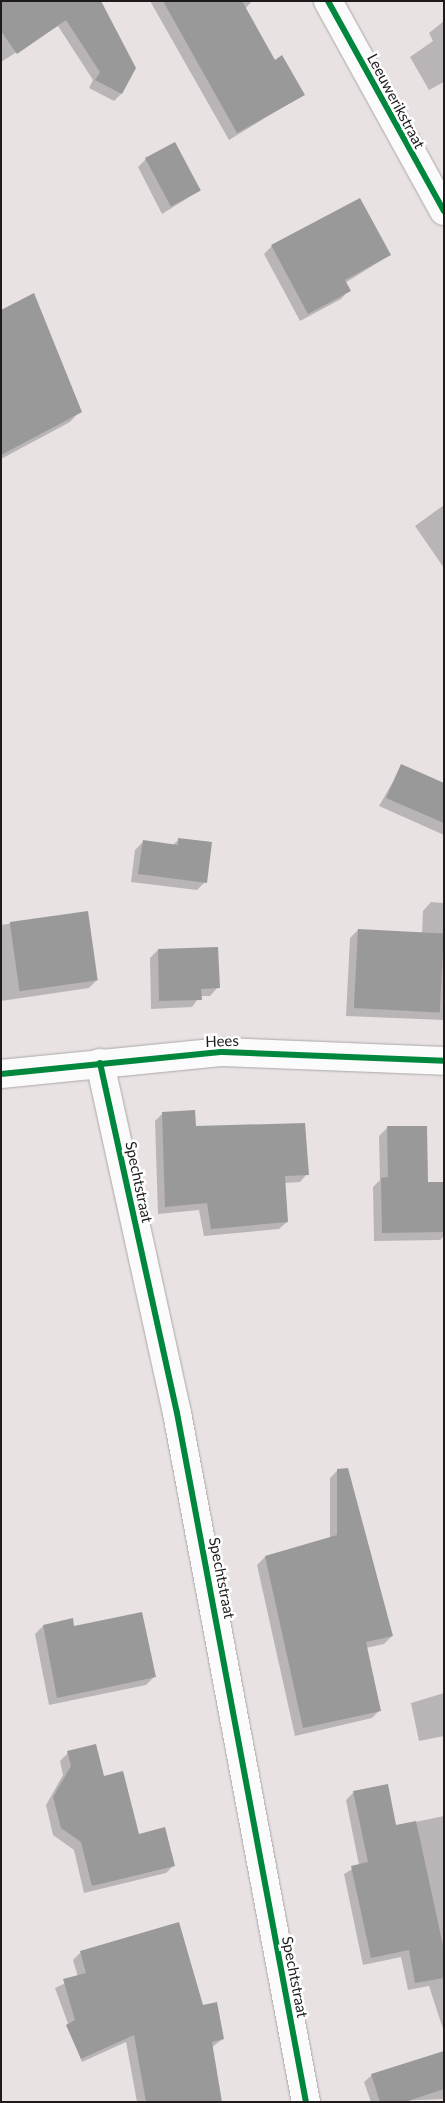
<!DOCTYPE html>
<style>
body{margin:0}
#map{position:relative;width:445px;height:2103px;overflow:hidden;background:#e8e2e3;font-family:Lato,sans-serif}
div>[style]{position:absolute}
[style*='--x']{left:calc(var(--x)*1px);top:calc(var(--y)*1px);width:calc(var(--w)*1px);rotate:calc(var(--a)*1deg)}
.shadow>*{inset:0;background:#0003}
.building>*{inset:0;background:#9a999a;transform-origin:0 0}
.roads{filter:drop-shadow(0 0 1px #aca7a8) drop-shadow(0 0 1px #aca7a8)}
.minor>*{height:28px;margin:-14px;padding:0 14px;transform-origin:14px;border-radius:14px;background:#fcfbfb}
.cycleway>*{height:6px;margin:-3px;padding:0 3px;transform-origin:3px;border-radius:3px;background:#00873e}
span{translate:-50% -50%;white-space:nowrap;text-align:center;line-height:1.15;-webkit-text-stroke:5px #fff;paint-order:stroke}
.street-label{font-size:15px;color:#1f1b1b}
.frame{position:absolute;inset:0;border:2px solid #1f1b1b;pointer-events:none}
</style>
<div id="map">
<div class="shadow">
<i style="clip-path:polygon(1px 1px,100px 1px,135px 68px,121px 94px,114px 101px,89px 88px,93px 80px,58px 26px,1px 62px)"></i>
<i style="clip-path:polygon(150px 1px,252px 1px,245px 9px,274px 61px,303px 95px,229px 140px)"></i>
<i style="clip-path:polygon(444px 21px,444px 82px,429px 90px,410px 57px,433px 41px,429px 33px)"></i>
<i style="clip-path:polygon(146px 159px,199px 191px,162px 214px,138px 167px)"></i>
<i style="clip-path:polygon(272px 246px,390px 255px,345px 283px,349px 290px,341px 299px,300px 321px,264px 254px)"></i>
<i style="clip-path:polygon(1px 311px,80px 411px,70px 422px,1px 459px)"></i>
<i style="clip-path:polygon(444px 505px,444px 568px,415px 526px)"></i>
<i style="clip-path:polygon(402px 766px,444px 784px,444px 835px,379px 806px)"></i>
<i style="clip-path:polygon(179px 839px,205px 882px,197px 890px,131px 882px,135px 850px,143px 842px,173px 845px)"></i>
<i style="clip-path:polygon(431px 902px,444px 903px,444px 1020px,346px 1016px,350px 938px,358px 930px,422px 934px,423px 911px)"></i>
<i style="clip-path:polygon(87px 912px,97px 980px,89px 988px,1px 1001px,1px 925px)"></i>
<i style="clip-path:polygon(158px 950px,218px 987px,210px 996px,200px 996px,192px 1007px,151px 1009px,150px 958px)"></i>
<i style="clip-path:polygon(163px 1113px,307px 1174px,300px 1182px,284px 1183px,287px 1222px,279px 1229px,204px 1236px,199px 1210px,158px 1214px,155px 1121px)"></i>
<i style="clip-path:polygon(387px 1128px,426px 1183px,444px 1183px,444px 1236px,440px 1240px,374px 1241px,373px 1187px,380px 1180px,379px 1136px)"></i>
<i style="clip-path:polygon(338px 1470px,392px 1636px,384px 1644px,366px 1648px,380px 1710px,372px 1718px,295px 1736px,257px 1565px,265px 1557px,330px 1538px,330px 1478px)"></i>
<i style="clip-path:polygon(72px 1620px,73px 1627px,154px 1677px,146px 1685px,49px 1705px,35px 1634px,43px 1626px)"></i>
<i style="clip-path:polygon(444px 1693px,444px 1736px,419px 1741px,411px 1703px)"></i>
<i style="clip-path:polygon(68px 1753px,103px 1777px,138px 1835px,174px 1865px,166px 1873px,84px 1893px,74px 1850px,53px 1835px,46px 1805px,63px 1775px,60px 1761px)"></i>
<i style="clip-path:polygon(354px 1792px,396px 1826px,444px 1816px,444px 2032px,429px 1986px,408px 1990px,401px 1957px,363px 1965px,344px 1874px,359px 1865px,346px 1800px)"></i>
<i style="clip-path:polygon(81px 1952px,202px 2006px,223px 2039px,212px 2047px,221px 2102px,137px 2102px,126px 2042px,82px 2062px,55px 1988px,78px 1977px,73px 1960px)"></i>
<i style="clip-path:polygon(444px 2052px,444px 2099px,371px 2102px,364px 2082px,372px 2075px)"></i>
</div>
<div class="building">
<i style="clip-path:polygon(1px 1px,101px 1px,136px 68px,122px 94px,95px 80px,100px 72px,66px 20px,17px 54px,1px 31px)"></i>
<i style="clip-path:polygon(163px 1px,242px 1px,275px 60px,282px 55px,305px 95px,237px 133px)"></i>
<i style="left:175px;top:142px;width:55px;height:34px;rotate:62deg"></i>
<i style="clip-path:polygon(360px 198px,391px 255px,345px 280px,351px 291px,308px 314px,271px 245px)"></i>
<i style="clip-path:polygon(34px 293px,82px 412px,1px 455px,1px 310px)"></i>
<i style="clip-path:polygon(401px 764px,444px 783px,444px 823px,386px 798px)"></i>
<i style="clip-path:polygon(178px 838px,212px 842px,207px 883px,138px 874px,143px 840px,178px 845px)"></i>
<i style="left:88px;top:911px;width:70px;height:79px;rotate:82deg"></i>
<i style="left:358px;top:929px;width:86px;height:79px;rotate:3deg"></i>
<i style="clip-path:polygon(218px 947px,220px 988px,201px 989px,202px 1000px,159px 1001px,158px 949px)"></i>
<i style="clip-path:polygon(195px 1110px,196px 1126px,305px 1123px,309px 1175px,285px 1176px,288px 1222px,211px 1229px,207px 1203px,165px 1207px,162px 1112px)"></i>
<i style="clip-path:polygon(387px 1126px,427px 1126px,428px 1182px,444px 1182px,444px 1232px,382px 1233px,381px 1178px,388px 1177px)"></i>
<i style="clip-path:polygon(348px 1468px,393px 1636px,366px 1642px,381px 1711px,303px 1728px,265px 1556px,337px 1535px,337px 1469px)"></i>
<i style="clip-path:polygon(142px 1612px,156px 1677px,57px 1698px,43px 1625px,73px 1618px,74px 1626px)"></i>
<i style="clip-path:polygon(96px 1744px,104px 1776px,123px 1771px,139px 1834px,165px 1827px,175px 1866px,92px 1886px,81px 1842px,61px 1828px,53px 1797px,71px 1766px,67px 1751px)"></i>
<i style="clip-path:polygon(388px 1784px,396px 1825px,416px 1821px,444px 1950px,444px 1978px,415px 1983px,409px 1950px,371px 1958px,351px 1866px,368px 1862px,353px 1791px)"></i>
<i style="clip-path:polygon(179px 1922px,203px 2005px,217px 2002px,224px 2039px,212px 2042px,222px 2102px,146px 2102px,134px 2035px,81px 2059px,66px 2025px,75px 2020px,63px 1979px,86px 1973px,80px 1951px)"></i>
<i style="clip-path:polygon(444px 2051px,444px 2089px,405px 2102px,380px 2102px,371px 2074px)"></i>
</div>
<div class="roads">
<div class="minor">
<i style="--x:328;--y:1;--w:240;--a:61.1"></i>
<i style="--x:100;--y:1063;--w:358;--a:77.6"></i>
<i style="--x:177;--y:1413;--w:701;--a:79.4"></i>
<i style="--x:1;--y:1074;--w:223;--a:-5.7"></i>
<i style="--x:223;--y:1052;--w:221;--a:2.3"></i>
</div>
</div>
<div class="cycleway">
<i style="--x:328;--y:1;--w:240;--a:61.1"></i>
<i style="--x:100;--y:1063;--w:358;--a:77.6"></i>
<i style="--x:177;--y:1413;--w:701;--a:79.4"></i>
<i style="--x:1;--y:1074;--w:223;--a:-5.7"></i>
<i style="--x:223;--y:1052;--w:221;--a:2.3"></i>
</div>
<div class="street-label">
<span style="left:396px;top:101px;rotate:62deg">Leeuwerikstraat</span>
<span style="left:222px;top:1041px;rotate:-2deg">Hees</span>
<span style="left:139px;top:1182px;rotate:78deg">Spechtstraat</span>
<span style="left:222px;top:1578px;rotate:79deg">Spechtstraat</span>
<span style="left:295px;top:1977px;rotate:79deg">Spechtstraat</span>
</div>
<div class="frame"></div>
</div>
